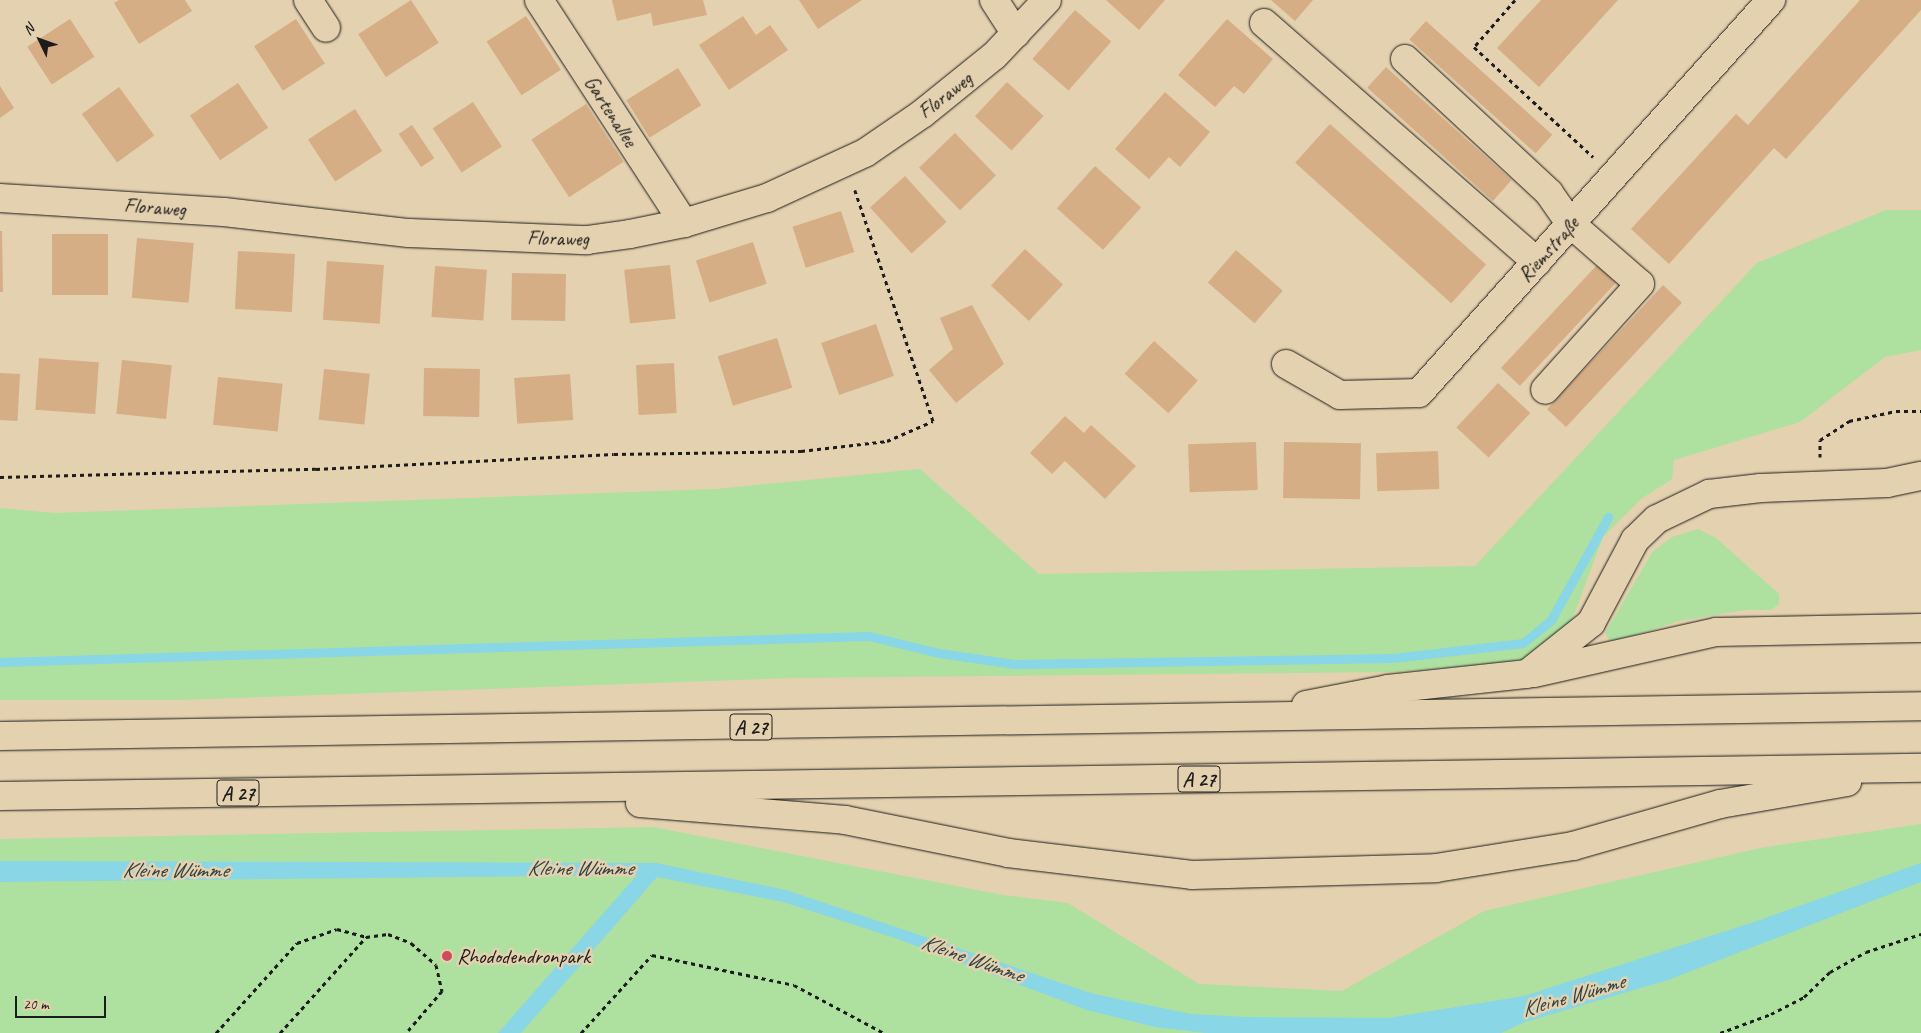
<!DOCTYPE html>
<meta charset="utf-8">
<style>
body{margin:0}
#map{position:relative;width:1921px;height:1033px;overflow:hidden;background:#e4d1af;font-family:Caveat,sans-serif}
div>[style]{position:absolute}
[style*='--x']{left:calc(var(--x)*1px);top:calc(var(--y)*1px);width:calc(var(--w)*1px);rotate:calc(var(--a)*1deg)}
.green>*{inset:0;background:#aee0a0}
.water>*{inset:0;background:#88d6e6}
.stream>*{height:9px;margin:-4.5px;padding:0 4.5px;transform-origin:4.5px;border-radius:4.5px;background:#88d6e6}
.building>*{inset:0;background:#d5ae86;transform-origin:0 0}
.path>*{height:3px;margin-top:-1.5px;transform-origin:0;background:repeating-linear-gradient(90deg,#1c1c1c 0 4px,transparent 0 8px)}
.roads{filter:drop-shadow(0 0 1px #1c1c1c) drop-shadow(0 0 1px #1c1c1c)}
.minor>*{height:28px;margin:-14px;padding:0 14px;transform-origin:14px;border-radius:14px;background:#e4d1af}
.highway>*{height:28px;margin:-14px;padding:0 14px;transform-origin:14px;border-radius:14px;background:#e4d1af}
.dots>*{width:14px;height:14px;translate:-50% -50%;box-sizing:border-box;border:2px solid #e4d1af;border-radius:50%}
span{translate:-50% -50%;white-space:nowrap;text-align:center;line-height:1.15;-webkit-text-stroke:5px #e4d1af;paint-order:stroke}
.shield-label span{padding:1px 4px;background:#e4d1af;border:1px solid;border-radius:4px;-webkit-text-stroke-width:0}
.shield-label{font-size:20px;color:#1c1c1c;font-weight:700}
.street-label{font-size:21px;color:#1c1c1c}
.poi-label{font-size:21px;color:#1c1c1c}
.left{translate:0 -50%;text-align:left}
.water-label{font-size:22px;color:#324144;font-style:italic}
.north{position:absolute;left:15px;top:15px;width:50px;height:50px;-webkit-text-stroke:4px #e4d1af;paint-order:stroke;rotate:312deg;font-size:14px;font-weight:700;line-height:20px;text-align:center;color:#1c1c1c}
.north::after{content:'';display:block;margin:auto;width:18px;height:22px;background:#1c1c1c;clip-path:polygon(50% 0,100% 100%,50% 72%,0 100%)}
.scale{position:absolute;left:15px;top:996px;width:91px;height:22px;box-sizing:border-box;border:2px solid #1c1c1c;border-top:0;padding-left:6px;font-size:15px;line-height:18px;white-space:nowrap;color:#1c1c1c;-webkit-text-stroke:4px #e4d1af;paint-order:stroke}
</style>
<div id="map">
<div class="green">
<i style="clip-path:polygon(1886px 210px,1921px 210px,1921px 350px,1885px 357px,1800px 422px,1674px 460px,1672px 479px,1641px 499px,1603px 537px,1572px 620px,1526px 661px,1395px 672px,792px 678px,181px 700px,0 700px,0 508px,56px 513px,715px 489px,920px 469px,1039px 574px,1475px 566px,1757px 263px)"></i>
<i style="clip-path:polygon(1698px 529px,1716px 538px,1779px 594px,1779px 604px,1771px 610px,1745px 610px,1679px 621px,1611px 643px,1605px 633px,1653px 551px,1672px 537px)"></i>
<i style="clip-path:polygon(1921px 824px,1921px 1033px,0 1033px,0 839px,653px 827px,1003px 895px,1068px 903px,1199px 984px,1342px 991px,1484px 911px,1760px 848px)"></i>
</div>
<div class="water">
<i style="clip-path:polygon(0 861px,656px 863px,786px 890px,1094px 994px,1191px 1014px,1247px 1017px,1388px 1018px,1524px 996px,1757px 921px,1921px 863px,1921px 882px,1668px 980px,1525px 1022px,1501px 1033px,1206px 1033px,1155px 1027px,1087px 1010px,895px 938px,783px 902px,657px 877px,521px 1033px,498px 1033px,637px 875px,0 882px)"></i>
</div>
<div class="stream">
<i style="--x:0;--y:662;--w:869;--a:-1.71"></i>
<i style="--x:869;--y:636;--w:72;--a:13.7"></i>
<i style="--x:939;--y:653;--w:76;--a:8.3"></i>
<i style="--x:1014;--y:664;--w:379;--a:-0.9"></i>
<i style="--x:1393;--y:658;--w:131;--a:-6.6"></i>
<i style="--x:1523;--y:643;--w:36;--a:-39"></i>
<i style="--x:1551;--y:620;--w:118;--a:-61"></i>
</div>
<div class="building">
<i style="clip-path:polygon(119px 0,185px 0,192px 11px,139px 44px,114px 3px)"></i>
<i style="left:411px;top:0;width:51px;height:63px;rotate:57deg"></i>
<i style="clip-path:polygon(612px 0,703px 0,707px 15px,653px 26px,651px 13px,617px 21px)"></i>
<i style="clip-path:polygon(799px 0,862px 0,818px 29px)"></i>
<i style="clip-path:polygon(1106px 0,1165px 0,1139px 30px)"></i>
<i style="clip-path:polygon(1271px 0,1313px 0,1295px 21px)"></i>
<i style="clip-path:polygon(1541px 0,1618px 0,1539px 87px,1497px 48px)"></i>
<i style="clip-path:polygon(1860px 0,1921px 0,1921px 10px,1786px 159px,1774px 148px,1669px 264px,1631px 229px,1736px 114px,1748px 125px)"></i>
<i style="left:1075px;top:10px;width:48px;height:65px;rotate:41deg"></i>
<i style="left:526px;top:16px;width:64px;height:47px;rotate:57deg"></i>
<i style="clip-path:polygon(743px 16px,756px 35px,770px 25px,788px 50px,729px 90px,699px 45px)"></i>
<i style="left:70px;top:19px;width:45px;height:51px;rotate:57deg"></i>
<i style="left:296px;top:19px;width:53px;height:50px;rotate:57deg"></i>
<i style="clip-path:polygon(1227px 19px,1273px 59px,1244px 94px,1234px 86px,1215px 107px,1178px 75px)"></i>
<i style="left:1426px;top:21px;width:170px;height:25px;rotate:42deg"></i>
<i style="left:1386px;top:67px;width:169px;height:28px;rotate:42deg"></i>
<i style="left:678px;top:68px;width:44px;height:61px;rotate:58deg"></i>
<i style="left:1007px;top:82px;width:50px;height:47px;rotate:43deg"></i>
<i style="left:238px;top:83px;width:54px;height:58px;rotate:56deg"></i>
<i style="clip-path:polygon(0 86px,14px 108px,0 118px)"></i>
<i style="left:119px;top:87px;width:60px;height:46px;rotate:54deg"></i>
<i style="clip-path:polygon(1165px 92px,1210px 132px,1180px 167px,1169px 157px,1149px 179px,1115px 149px)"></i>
<i style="left:473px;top:102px;width:53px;height:48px;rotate:57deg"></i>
<i style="left:586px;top:104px;width:69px;height:65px;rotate:57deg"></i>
<i style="left:355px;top:109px;width:50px;height:56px;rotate:57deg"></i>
<i style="left:1330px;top:124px;width:210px;height:52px;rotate:42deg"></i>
<i style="left:412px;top:125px;width:40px;height:16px;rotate:56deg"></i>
<i style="left:955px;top:133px;width:59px;height:50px;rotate:46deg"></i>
<i style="left:1095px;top:166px;width:62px;height:57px;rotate:42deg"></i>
<i style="left:905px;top:176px;width:62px;height:47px;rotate:48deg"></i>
<i style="left:841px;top:211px;width:43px;height:51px;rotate:72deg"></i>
<i style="clip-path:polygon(0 231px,2px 231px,3px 292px,0 292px)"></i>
<i style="left:52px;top:234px;width:56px;height:61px"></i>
<i style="left:137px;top:238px;width:57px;height:60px;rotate:5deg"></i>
<i style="left:753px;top:242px;width:44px;height:60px;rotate:72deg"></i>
<i style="left:1025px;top:249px;width:52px;height:50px;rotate:43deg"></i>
<i style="left:1236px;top:250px;width:62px;height:43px;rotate:41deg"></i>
<i style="left:238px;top:251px;width:57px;height:58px;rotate:3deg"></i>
<i style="left:327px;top:261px;width:57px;height:59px;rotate:4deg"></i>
<i style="left:670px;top:265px;width:54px;height:46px;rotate:84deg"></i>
<i style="left:1597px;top:265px;width:26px;height:141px;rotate:43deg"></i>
<i style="left:435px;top:266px;width:52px;height:51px;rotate:4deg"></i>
<i style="left:512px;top:273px;width:54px;height:47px;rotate:1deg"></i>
<i style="left:1663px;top:285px;width:26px;height:170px;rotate:43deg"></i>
<i style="clip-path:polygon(972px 305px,1004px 364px,956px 403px,929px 370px,953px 349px,940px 318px)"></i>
<i style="left:876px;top:324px;width:55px;height:58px;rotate:71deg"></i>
<i style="left:777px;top:338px;width:52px;height:62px;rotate:73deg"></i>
<i style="left:1154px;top:341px;width:59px;height:44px;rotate:42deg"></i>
<i style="left:39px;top:358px;width:60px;height:52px;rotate:4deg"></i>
<i style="left:122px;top:360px;width:50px;height:54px;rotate:6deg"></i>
<i style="left:674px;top:363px;width:50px;height:38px;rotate:87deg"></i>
<i style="left:424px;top:368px;width:56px;height:48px;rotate:1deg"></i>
<i style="left:324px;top:369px;width:46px;height:51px;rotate:6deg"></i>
<i style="left:0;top:373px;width:20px;height:47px;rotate:3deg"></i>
<i style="left:570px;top:374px;width:46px;height:56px;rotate:86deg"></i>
<i style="left:218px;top:377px;width:65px;height:48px;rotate:6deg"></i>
<i style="left:1498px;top:383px;width:44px;height:61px;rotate:43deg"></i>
<i style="clip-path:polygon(1065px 416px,1084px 433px,1091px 425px,1136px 466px,1105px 499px,1065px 461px,1052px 474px,1030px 453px)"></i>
<i style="left:1256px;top:442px;width:48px;height:68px;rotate:88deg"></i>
<i style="left:1284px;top:442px;width:77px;height:56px;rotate:1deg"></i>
<i style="left:1438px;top:451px;width:38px;height:62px;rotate:88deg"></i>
</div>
<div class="path">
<i style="--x:1515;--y:0;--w:62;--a:131.1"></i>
<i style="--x:1474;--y:47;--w:162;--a:42.7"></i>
<i style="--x:1820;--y:457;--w:17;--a:-90"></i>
<i style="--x:1820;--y:440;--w:35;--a:-33"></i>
<i style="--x:1849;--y:421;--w:48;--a:-12"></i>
<i style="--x:1896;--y:411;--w:25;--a:0"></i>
<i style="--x:0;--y:477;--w:316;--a:-1.5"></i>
<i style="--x:316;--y:469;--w:298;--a:-2.9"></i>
<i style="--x:614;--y:454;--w:187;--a:-0.9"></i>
<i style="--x:801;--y:451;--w:87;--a:-6.6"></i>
<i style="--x:887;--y:441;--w:50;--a:-23.5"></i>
<i style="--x:933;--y:421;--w:244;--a:-108.7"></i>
<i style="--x:216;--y:1033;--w:121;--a:-48"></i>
<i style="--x:297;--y:943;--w:42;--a:-19.3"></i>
<i style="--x:337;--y:929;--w:30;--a:15"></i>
<i style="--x:366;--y:937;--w:22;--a:-8"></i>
<i style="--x:388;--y:934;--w:25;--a:21"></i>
<i style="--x:411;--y:943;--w:33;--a:41"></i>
<i style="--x:436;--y:965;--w:27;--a:77"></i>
<i style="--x:442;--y:991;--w:55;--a:130.6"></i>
<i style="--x:280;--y:1033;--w:129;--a:-48.1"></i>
<i style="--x:581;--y:1033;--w:105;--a:-47.7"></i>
<i style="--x:652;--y:955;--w:145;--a:11.9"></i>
<i style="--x:794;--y:985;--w:102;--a:28.1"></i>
<i style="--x:1720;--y:1033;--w:54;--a:-20.4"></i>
<i style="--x:1771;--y:1014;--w:37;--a:-27"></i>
<i style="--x:1804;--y:997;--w:36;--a:-44"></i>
<i style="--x:1830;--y:972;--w:41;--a:-29.1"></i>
<i style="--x:1866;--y:952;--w:58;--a:-18.1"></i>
</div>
<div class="roads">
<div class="minor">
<i style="--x:308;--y:0;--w:33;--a:57"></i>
<i style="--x:539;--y:0;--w:266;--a:57"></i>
<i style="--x:994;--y:0;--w:40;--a:57.1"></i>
<i style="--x:1264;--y:23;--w:363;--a:41.2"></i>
<i style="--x:1405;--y:59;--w:197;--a:42.9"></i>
<i style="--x:1549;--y:193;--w:38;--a:55"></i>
<i style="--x:1571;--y:224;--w:91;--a:41"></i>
<i style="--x:1640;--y:284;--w:142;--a:131.9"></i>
<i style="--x:0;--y:198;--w:224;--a:3.6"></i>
<i style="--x:224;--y:212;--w:186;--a:6.5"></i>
<i style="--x:409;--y:233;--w:178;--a:2.3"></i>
<i style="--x:587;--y:240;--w:43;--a:-7.9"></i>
<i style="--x:630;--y:234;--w:55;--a:-11.5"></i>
<i style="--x:684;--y:223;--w:87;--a:-16.8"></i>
<i style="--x:767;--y:198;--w:108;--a:-24.7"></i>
<i style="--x:865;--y:153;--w:69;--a:-34.4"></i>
<i style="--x:922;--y:114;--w:92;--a:-38.9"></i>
<i style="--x:994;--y:56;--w:77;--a:-46.6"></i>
<i style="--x:1286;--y:364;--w:62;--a:29.9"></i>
<i style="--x:1340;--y:395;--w:79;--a:-1.5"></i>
<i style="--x:1419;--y:393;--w:528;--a:-48.15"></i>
<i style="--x:1534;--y:673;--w:187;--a:-12.7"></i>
<i style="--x:1716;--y:632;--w:205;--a:-1.1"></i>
<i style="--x:1527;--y:674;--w:82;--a:-38.6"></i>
<i style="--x:1591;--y:623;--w:94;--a:-62.1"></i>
<i style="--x:1635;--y:540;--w:30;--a:-44"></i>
<i style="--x:1657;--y:519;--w:58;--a:-25.7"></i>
<i style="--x:1709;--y:494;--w:52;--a:-6.6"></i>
<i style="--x:1761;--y:488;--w:126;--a:-2.3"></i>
<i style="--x:1887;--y:483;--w:35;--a:-12"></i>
<i style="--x:1008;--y:853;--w:185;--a:6.8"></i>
<i style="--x:1192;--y:875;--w:244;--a:-1.6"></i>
<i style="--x:1436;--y:868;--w:139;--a:-9.1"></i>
</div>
<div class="highway">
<i style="--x:1306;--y:705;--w:84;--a:-11"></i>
<i style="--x:1388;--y:689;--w:140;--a:-6.2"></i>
<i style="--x:0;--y:736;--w:1921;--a:-0.89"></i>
<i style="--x:0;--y:796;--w:1921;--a:-0.84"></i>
<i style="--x:640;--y:803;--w:206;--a:4.7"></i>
<i style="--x:845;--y:820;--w:166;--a:11.4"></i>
<i style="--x:1573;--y:846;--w:153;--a:-15.9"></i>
<i style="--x:1720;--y:804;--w:129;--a:-9.8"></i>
</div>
</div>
<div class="dots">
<i style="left:447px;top:956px;background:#d1495b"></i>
</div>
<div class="shield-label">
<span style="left:751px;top:727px">A 27</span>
<span style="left:1199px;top:779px">A 27</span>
<span style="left:238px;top:793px">A 27</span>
</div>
<div class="street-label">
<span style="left:945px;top:95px;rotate:-38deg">Floraweg</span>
<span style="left:611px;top:111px;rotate:57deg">Gartenallee</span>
<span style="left:155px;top:207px;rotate:4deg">Floraweg</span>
<span style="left:558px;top:238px;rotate:1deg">Floraweg</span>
<span style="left:1548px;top:249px;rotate:-48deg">Riemstraße</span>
</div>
<div class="poi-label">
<span class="left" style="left:457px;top:956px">Rhododendronpark</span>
</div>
<div class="water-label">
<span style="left:580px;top:869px">Kleine Wümme</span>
<span style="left:175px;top:871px">Kleine Wümme</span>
<span style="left:972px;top:959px;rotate:19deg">Kleine Wümme</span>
<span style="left:1573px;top:996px;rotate:-16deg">Kleine Wümme</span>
</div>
<div class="north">N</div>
<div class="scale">20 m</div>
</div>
